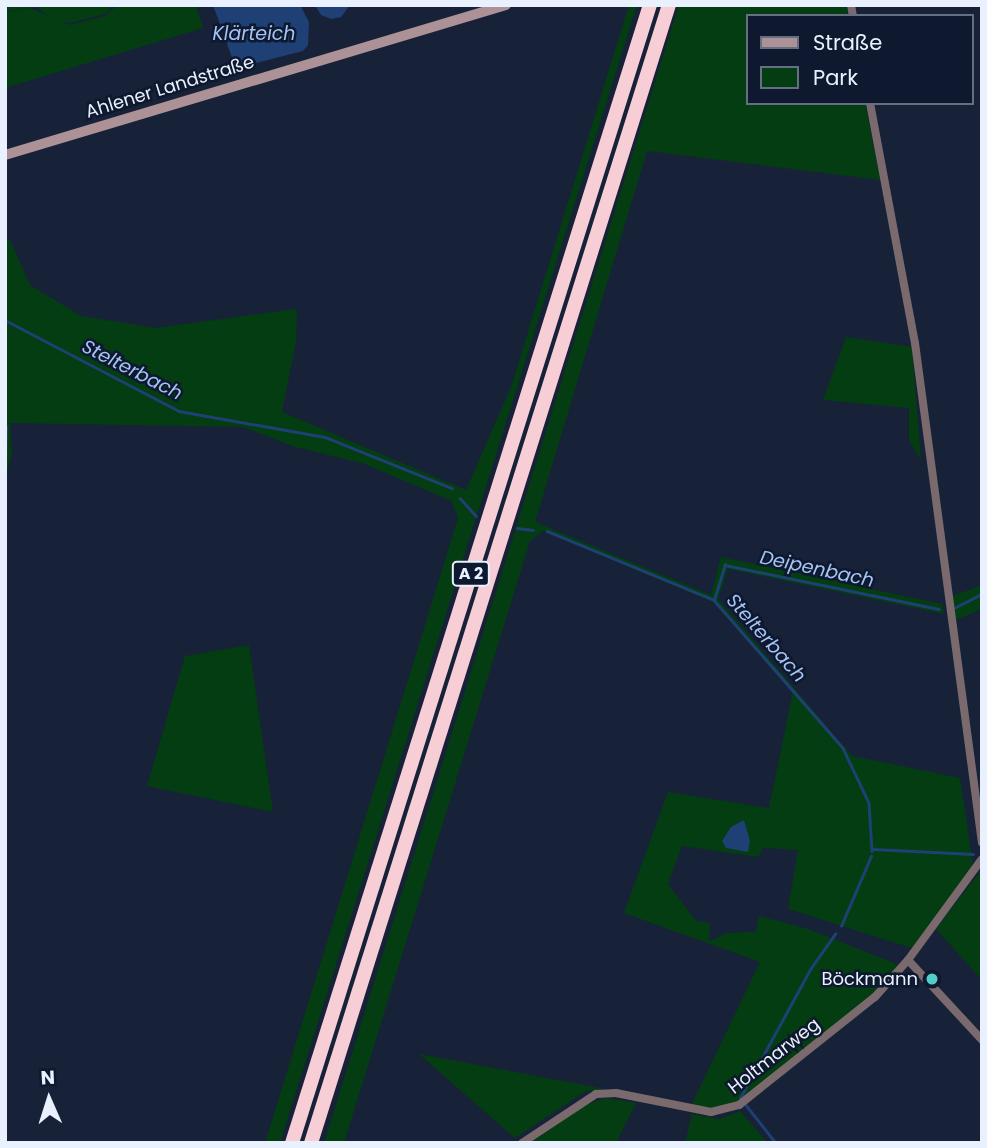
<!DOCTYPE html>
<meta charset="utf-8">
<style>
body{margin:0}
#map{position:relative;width:987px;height:1148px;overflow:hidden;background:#172239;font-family:Poppins,sans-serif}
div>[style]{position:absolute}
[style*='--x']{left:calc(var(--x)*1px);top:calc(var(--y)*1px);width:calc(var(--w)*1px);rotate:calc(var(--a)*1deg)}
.green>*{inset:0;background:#033d11}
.water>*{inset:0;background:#1e4075}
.stream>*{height:2.5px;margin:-1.25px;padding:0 1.25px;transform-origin:1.25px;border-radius:1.25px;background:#1e4075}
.street>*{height:8px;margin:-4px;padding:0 4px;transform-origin:4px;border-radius:4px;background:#7a6a6d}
.secondary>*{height:10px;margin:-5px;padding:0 5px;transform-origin:5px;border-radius:5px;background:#ac9297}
.highway>*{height:14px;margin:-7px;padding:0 7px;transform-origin:7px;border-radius:7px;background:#f7ced6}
.dots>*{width:19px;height:19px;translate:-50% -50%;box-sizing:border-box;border:4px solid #0e182f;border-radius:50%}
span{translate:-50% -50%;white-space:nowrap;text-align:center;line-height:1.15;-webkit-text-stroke:5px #0e182f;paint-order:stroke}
.shield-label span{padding:2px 5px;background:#0e182f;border:2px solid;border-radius:5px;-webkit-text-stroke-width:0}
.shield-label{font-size:16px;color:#eaf1fe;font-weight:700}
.street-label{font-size:18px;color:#eaf1fe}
.poi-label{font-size:18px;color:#eaf1fe}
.right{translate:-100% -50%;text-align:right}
.water-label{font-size:19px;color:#a4c4f5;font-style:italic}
.frame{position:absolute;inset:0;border:7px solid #eaf1fe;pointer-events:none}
.legend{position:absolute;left:746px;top:14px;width:228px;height:91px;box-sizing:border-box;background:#0e182f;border:2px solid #666f82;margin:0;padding:9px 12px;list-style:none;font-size:21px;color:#eaf1fe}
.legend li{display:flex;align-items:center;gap:14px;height:35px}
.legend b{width:35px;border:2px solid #666f82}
.north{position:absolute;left:14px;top:1064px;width:70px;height:70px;-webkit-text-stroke:5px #0e182f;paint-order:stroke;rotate:357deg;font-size:19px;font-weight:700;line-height:28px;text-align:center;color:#eaf1fe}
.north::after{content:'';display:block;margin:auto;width:24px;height:32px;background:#eaf1fe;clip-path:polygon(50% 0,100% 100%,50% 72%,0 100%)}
</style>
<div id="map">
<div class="green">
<i style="clip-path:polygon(5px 5px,115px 5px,105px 14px,70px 23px,54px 20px,36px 7px,5px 12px)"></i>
<i style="clip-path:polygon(118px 5px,196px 5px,203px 28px,5px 88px,5px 13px,30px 8px,70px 25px,105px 16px)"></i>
<i style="clip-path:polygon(629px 5px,637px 5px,280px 1143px,265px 1143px,458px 518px,452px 501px,362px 463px,295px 447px,243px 427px,10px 423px,12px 454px,5px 477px,5px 242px,10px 240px,30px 285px,81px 316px,155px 328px,297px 309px,296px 342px,282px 412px,466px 490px,511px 387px)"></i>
<i style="clip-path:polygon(679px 5px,846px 5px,848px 16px,747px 16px,747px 103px,865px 103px,880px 180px,647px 151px,535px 522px,711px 595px,721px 557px,942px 604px,944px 614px,728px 569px,718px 599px,852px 756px,960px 778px,973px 864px,912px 948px,788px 909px,798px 850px,763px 848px,758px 857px,682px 846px,668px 884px,696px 921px,710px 923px,709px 942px,726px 933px,756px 932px,759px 916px,808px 929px,899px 965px,875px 993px,737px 1103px,715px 1110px,691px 1106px,760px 962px,624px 913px,668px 792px,769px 808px,793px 691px,713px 602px,543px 531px,530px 541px,344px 1143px,324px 1143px)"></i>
<i style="clip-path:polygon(846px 337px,912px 347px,921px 461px,909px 440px,909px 408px,823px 400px)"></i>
<i style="clip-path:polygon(982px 585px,982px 609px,953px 621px,950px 597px)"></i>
<i style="clip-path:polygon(249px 645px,273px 812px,147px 786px,185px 656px)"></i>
<i style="clip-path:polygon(982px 869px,982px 980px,936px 929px)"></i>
<i style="clip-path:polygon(419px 1054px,584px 1085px,605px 1089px,586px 1091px,515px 1138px)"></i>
<i style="clip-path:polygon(605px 1098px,636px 1103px,616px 1143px,530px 1143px,585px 1105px)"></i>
<i style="clip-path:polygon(740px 1111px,768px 1143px,685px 1143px,692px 1114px,720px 1119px)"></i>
</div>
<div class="water">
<i style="clip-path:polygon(213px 5px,300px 5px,309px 22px,308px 45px,303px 51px,240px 67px,234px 63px)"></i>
<i style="clip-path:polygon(315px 5px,350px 5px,341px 17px,331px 19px,321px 15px)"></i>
<i style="clip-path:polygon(744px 820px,750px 841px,748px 852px,726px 848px,722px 841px,731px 827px)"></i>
</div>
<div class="stream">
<i style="--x:5;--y:320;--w:196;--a:27.6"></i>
<i style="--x:179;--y:411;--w:148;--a:10.1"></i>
<i style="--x:325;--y:437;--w:137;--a:21.9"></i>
<i style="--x:5;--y:469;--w:42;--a:-88.6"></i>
<i style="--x:460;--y:498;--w:24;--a:48"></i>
<i style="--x:517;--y:528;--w:16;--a:7"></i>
<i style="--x:547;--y:531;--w:181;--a:22.4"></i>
<i style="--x:714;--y:600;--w:196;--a:48.9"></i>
<i style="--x:843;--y:748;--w:61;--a:64.7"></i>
<i style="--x:869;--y:803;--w:48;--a:86.4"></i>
<i style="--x:714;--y:600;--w:37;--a:-73"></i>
<i style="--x:725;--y:565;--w:218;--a:11.6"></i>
<i style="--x:954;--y:608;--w:31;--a:-27"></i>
<i style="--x:873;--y:849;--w:100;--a:2.9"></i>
<i style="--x:841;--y:926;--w:76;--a:-66.8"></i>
<i style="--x:740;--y:1098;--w:148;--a:-61.4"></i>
<i style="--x:811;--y:968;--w:42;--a:-54.8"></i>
<i style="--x:746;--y:1105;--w:48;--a:51.7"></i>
</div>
<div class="street">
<i style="--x:851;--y:5;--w:11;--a:80"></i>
<i style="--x:870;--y:103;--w:244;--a:79.4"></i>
<i style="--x:915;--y:343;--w:504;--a:82.37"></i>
<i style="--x:908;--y:960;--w:109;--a:47.2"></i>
<i style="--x:522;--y:1143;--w:89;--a:-33.5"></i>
<i style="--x:596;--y:1094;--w:20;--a:-3"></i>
<i style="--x:616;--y:1093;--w:97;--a:11.3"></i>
<i style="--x:711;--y:1112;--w:29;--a:-14"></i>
<i style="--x:739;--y:1105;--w:174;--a:-38.5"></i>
<i style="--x:875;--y:997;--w:50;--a:-48.3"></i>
<i style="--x:908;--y:960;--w:125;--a:-53.8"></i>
</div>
<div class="secondary">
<i style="--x:5;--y:155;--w:523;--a:-16.67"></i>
</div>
<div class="highway">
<i style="--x:292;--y:1143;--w:1193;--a:-72.54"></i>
<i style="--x:311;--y:1143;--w:1193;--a:-72.54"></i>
</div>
<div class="dots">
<i style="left:932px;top:979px;background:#53cdc9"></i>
</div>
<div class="shield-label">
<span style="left:471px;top:574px">A 2</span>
</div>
<div class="street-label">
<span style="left:170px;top:87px;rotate:-17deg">Ahlener Landstraße</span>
<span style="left:774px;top:1056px;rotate:-38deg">Holtmarweg</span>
</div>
<div class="poi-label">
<span class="right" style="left:918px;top:979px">Böckmann</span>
</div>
<div class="water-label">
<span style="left:254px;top:34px">Klärteich</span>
<span style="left:132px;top:370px;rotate:27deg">Stelterbach</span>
<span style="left:817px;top:569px;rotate:12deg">Deipenbach</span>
<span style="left:766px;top:638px;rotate:49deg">Stelterbach</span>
</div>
<div class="frame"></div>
<ul class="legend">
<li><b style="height:9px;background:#ac9297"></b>Straße</li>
<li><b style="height:19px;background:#033d11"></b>Park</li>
</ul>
<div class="north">N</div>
</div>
